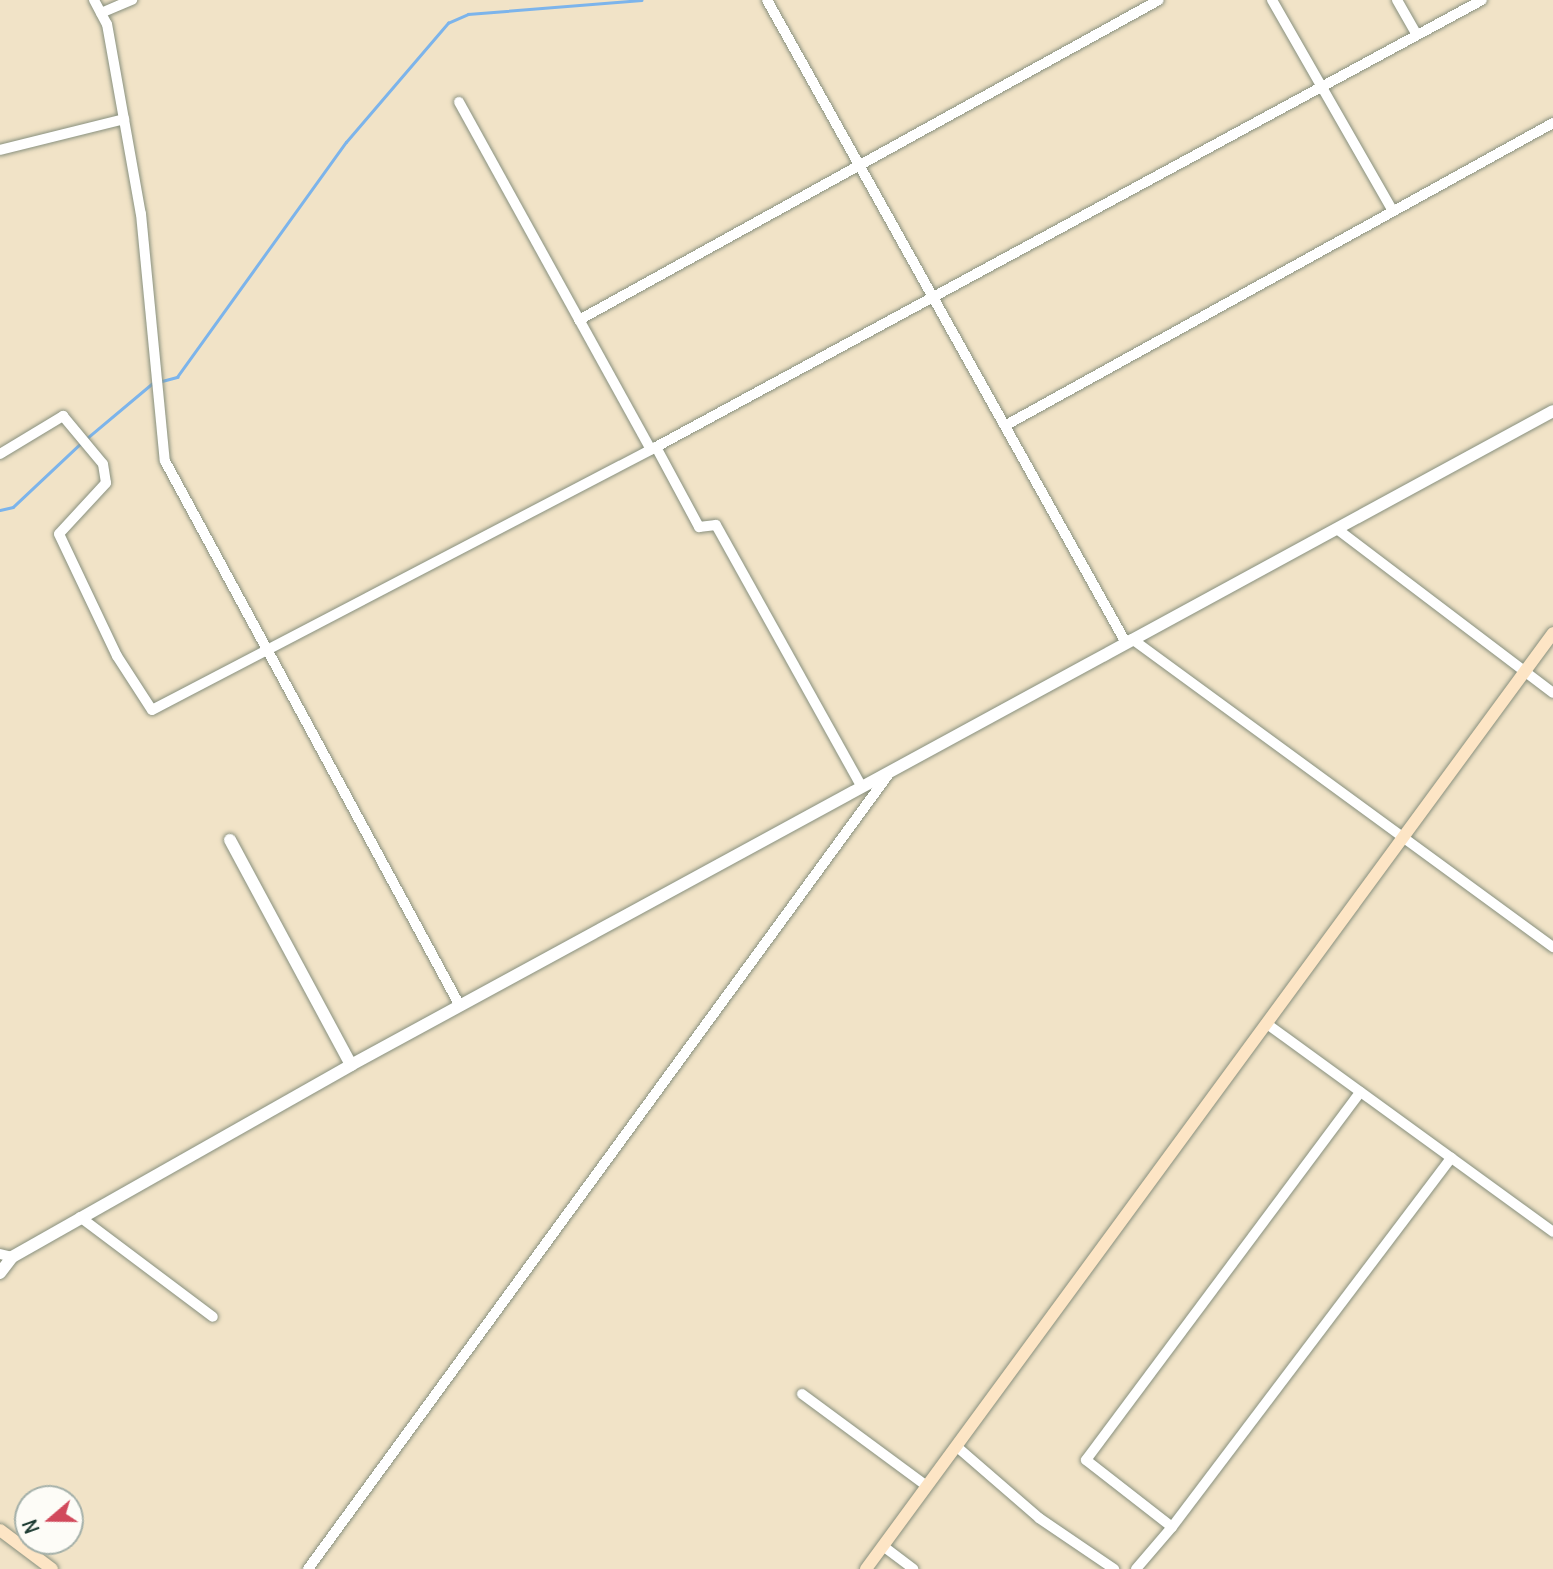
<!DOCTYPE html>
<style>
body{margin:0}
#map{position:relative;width:1553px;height:1569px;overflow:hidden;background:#f1e3c7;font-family:Delius,sans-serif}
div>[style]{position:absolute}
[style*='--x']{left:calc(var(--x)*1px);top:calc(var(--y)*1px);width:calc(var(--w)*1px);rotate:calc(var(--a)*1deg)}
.stream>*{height:2.5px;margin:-1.25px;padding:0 1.25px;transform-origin:1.25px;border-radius:1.25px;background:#7cb4eb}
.roads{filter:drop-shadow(0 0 2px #88907e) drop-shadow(0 0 2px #88907e)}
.minor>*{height:10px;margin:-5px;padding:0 5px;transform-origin:5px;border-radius:5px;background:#fff}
.tertiary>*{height:12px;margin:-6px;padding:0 6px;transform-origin:6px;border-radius:6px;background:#fff}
.secondary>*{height:12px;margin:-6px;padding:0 6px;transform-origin:6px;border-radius:6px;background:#fde5c5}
span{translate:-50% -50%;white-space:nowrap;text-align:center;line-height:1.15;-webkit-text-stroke:5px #fdfcf7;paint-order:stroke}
.north{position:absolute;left:14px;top:1485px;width:70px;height:70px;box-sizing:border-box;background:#fdfcf7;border:2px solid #a4b0a9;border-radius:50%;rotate:250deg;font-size:19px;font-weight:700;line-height:28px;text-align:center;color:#1f3d34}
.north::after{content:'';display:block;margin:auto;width:24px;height:32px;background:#d1495b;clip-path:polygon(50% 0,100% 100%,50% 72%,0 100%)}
</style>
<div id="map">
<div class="stream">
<i style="--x:162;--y:381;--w:16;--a:-15"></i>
<i style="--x:177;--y:377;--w:289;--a:-54.3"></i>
<i style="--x:346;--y:142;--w:157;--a:-49.4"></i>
<i style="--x:448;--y:23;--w:22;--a:-24"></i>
<i style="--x:468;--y:14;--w:174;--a:-4.6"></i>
<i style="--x:86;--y:439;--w:90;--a:-40"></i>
<i style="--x:0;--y:510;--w:13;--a:-13"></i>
<i style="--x:13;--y:507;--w:93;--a:-43.3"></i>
</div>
<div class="roads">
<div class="minor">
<i style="--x:94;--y:0;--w:27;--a:62"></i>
<i style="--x:107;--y:24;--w:193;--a:79.9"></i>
<i style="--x:141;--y:214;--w:248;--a:84.5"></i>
<i style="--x:165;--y:461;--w:620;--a:61.57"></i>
<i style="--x:767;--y:0;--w:736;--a:60.82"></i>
<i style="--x:1272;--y:0;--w:243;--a:60.2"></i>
<i style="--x:1397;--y:0;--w:40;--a:60.3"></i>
<i style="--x:101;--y:13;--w:34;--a:-23"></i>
<i style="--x:459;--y:102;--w:397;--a:61.1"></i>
<i style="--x:0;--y:150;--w:128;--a:-14"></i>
<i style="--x:579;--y:320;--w:662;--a:-28.89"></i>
<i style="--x:1008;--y:424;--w:623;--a:-28.91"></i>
<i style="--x:656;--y:447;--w:91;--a:61.7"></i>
<i style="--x:699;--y:527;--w:17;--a:-7"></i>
<i style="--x:716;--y:525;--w:300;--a:60.9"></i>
<i style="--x:0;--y:454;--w:74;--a:-31.1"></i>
<i style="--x:63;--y:416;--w:62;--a:50.2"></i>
<i style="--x:103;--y:464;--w:19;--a:81"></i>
<i style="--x:106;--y:483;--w:69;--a:132.7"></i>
<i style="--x:59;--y:534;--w:135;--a:64.6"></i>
<i style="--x:117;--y:656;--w:64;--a:57.1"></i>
<i style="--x:152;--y:710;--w:568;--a:-27.56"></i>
<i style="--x:656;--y:447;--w:939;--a:-28.42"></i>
<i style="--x:1337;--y:529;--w:271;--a:37.2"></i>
<i style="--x:1132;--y:639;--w:522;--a:36.19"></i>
<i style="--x:1267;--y:1024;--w:354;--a:36"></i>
<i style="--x:80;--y:1217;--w:166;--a:36.9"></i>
<i style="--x:0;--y:1254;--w:12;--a:14"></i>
<i style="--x:802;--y:1394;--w:155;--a:36.4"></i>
<i style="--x:956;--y:1446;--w:110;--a:40.9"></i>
<i style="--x:1039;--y:1518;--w:91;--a:34.2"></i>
<i style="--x:1172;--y:1527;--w:463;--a:-52.9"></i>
<i style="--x:883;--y:1546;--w:38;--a:37"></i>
<i style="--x:308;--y:1569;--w:983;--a:-53.85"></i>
<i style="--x:1136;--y:1569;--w:55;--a:-49.4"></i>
<i style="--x:1172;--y:1527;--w:109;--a:-142.1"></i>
<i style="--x:1086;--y:1460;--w:459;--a:-53.3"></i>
</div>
<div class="tertiary">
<i style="--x:230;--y:840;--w:255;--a:61.7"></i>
<i style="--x:0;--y:1273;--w:20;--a:-53"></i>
<i style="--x:12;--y:1257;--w:390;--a:-29.5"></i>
<i style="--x:351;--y:1065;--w:1368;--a:-28.55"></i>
</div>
<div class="secondary">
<i style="--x:0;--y:1530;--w:65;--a:36.9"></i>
<i style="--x:866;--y:1569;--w:1161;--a:-53.72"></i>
</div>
</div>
<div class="north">N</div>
</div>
